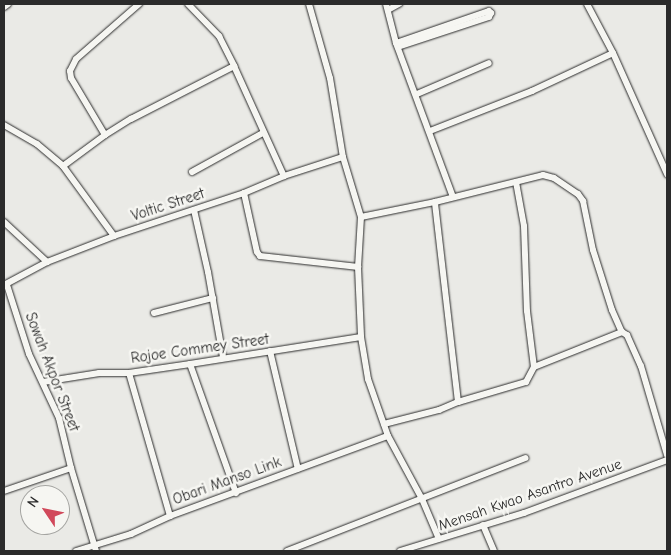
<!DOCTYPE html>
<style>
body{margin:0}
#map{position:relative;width:671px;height:555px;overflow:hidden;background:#eaeae6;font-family:"Comic Neue",sans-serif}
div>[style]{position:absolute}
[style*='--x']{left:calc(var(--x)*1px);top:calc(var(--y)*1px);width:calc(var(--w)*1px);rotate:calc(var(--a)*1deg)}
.roads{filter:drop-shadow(0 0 1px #2b2b2b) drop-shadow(0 0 1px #2b2b2b)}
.minor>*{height:6px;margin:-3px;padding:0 3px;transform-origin:3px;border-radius:3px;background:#f6f6f2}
span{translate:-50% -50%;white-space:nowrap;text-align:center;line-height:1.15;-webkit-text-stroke:5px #f6f6f2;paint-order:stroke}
.street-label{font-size:15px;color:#2b2b2b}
.frame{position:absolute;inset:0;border:5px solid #2b2b2b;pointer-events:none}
.north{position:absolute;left:20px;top:485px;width:50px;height:50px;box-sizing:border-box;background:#f6f6f2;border:1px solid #a5a5a2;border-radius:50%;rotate:304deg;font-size:14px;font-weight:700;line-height:20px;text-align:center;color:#2b2b2b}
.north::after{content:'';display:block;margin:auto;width:18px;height:22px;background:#d1495b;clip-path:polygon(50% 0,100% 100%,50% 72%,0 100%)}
</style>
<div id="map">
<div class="roads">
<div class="minor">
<i style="--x:188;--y:4;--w:45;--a:45.9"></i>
<i style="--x:219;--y:36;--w:34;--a:63"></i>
<i style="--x:309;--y:4;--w:77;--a:74.2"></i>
<i style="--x:330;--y:78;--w:80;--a:80.7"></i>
<i style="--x:343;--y:157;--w:63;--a:73.3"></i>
<i style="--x:361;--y:217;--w:50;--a:93.4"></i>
<i style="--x:358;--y:267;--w:70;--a:87.5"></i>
<i style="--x:361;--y:337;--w:43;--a:80.5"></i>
<i style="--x:368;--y:379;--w:60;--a:70.7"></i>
<i style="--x:388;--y:436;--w:72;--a:61.6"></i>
<i style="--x:422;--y:499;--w:43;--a:67"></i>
<i style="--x:386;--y:4;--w:40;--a:75.6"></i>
<i style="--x:396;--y:43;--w:164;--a:69.7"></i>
<i style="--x:587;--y:4;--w:55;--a:62"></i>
<i style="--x:613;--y:53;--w:133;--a:65.9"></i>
<i style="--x:4;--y:7;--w:5;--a:-37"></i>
<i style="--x:388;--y:10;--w:13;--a:-29"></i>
<i style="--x:396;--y:43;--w:98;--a:-19"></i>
<i style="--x:489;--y:11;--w:3;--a:45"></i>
<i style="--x:491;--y:13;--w:4;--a:117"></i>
<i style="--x:489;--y:17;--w:96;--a:161.8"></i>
<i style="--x:417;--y:94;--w:78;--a:-23.3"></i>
<i style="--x:4;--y:125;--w:38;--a:30"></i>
<i style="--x:37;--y:144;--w:34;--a:40"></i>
<i style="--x:430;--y:131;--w:110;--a:-21.4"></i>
<i style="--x:532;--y:91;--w:89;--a:-25.1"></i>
<i style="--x:105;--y:135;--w:66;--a:-120.8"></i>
<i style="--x:71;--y:78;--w:7;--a:-98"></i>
<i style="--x:70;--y:71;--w:13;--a:-63"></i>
<i style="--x:76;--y:59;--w:84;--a:-41.1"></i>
<i style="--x:192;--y:172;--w:81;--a:-28.8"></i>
<i style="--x:516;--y:182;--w:45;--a:79.7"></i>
<i style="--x:524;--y:226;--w:85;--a:88"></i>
<i style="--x:527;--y:311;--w:56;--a:82.9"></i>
<i style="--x:244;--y:193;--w:60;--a:77.6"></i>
<i style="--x:257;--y:252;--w:5;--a:53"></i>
<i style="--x:260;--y:256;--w:99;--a:6.4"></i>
<i style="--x:194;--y:210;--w:64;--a:77.3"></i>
<i style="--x:208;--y:272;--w:86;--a:80"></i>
<i style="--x:361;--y:217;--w:76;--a:-11.5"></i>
<i style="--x:435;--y:202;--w:111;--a:-14"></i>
<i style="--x:543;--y:175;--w:11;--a:15"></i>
<i style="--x:554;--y:178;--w:29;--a:34"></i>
<i style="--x:578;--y:194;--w:9;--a:54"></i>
<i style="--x:583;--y:201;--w:50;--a:78.5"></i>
<i style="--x:593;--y:250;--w:63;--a:72.4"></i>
<i style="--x:612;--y:310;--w:24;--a:66"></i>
<i style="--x:4;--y:222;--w:59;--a:42.9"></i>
<i style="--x:114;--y:236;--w:87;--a:-126.1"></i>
<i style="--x:63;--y:166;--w:52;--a:-36.4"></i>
<i style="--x:105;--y:135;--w:31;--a:-32"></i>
<i style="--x:131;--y:119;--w:116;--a:-27.2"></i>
<i style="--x:234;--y:66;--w:121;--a:65.6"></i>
<i style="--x:4;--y:285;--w:49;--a:-28.1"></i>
<i style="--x:47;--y:262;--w:72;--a:-21.2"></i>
<i style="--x:114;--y:236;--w:137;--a:-18.3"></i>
<i style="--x:244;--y:193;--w:43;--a:-23"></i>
<i style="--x:284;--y:176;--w:62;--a:-17.9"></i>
<i style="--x:7;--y:285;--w:72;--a:72.3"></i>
<i style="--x:29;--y:354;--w:71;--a:64.9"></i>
<i style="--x:59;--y:418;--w:51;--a:76.5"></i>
<i style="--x:71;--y:468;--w:87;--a:73.2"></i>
<i style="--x:154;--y:313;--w:61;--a:-14.3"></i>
<i style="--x:270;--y:351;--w:121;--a:76.7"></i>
<i style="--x:190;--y:364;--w:137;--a:70.4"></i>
<i style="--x:129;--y:373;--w:149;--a:74"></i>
<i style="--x:43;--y:382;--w:57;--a:-9.1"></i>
<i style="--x:99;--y:373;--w:30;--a:0"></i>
<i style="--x:129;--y:373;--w:62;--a:-8.4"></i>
<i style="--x:190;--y:364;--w:173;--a:-9"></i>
<i style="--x:458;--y:402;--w:71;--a:-16.4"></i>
<i style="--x:526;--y:382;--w:17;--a:-62"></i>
<i style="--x:534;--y:367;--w:95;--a:-21.7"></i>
<i style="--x:622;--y:332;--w:6;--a:31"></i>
<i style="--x:627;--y:335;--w:34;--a:66"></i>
<i style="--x:641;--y:366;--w:93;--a:73.7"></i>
<i style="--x:384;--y:424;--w:57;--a:-14.3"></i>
<i style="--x:439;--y:410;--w:21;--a:-23"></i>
<i style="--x:458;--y:402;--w:201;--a:-96.6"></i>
<i style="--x:4;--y:491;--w:71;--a:-18.9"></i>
<i style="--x:483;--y:525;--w:28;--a:67"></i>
<i style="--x:76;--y:551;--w:58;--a:-17.2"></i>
<i style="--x:131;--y:534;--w:43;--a:-24.8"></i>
<i style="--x:170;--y:516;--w:232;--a:-20.2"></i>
<i style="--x:287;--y:551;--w:256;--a:-21.3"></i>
<i style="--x:400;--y:551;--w:130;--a:-17"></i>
<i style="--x:524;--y:513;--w:153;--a:-20.3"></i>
</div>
</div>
<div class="street-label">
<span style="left:168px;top:205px;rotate:-18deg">Voltic Street</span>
<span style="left:200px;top:349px;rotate:-8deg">Rojoe Commey Street</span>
<span style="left:52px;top:372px;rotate:69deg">Sowah Akpor Street</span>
<span style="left:227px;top:481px;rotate:-20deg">Obari Manso Link</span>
<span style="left:530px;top:495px;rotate:-19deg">Mensah Kwao Asantro Avenue</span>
</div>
<div class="frame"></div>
<div class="north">N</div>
</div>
